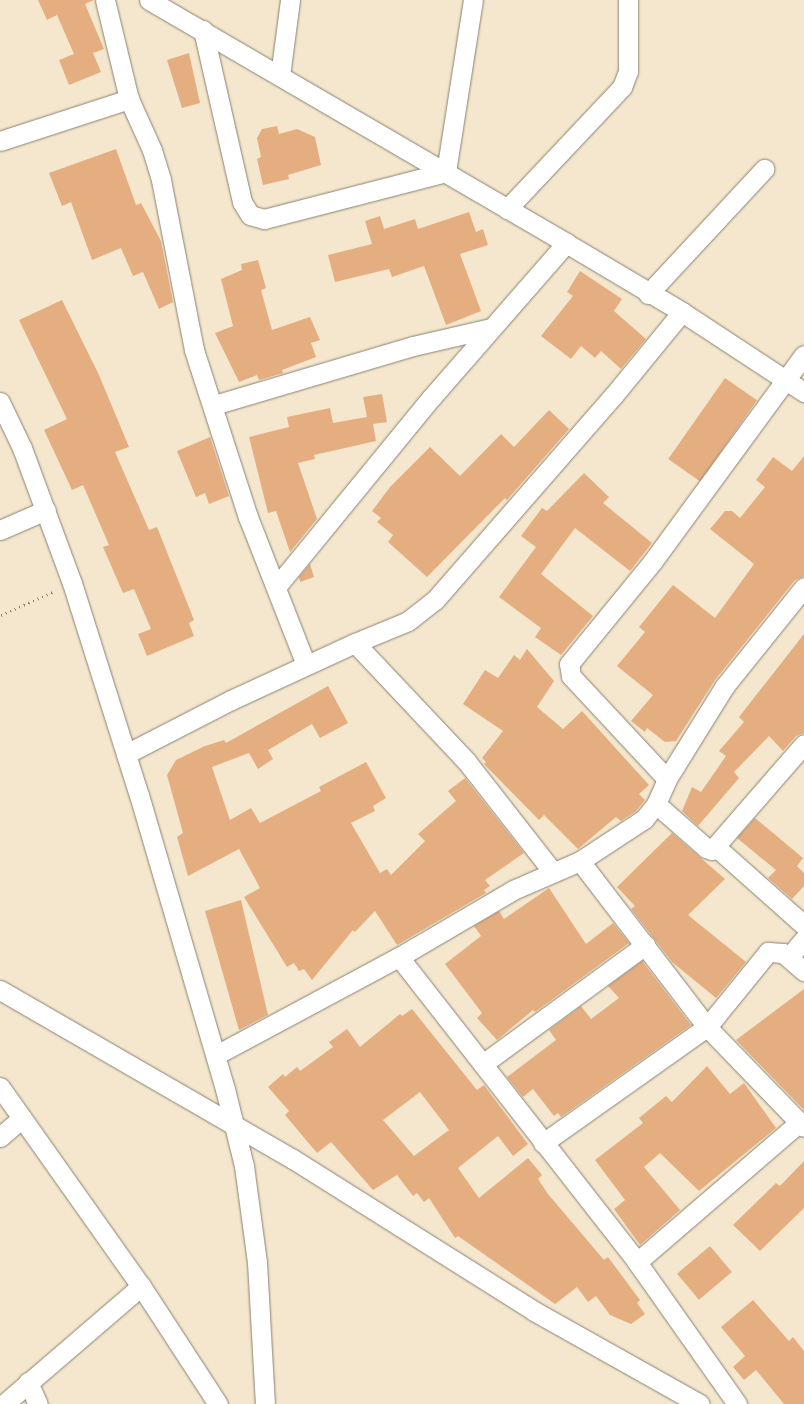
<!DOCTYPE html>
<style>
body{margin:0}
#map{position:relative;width:804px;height:1404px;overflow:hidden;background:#f5e7cd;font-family:"Shantell Sans",sans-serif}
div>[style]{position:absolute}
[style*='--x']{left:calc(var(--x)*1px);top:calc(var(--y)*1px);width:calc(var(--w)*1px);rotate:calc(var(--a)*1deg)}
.building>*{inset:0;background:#e5ae80;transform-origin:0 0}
.path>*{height:3px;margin-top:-1.5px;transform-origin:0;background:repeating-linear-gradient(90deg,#888274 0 1px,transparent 0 5px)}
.roads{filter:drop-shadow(0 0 1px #888274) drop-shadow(0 0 1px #888274)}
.street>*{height:19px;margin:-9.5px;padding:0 9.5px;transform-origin:9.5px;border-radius:9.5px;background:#fff}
span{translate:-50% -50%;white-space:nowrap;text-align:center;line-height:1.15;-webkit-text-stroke:4px #fcf5e5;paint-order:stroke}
</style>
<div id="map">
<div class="building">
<i style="clip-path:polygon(38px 0,94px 0,85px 4px,104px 49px,93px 53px,101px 72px,69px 85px,59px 60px,74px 54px,57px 15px,47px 20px)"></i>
<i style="clip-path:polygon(189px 53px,200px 103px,182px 108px,167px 60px)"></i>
<i style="clip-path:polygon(277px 126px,279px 134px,297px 129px,315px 137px,321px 165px,288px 175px,289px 179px,263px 185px,257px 159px,261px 157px,257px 138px,262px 129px)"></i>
<i style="clip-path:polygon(116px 149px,136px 205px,141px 203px,161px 241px,173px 302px,159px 309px,143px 272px,133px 276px,121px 248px,92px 260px,71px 202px,62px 206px,49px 173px)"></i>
<i style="clip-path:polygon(469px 212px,476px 232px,483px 229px,488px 245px,460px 254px,481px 311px,446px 325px,424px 266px,392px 277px,389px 269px,335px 282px,328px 255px,372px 244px,365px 221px,380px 216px,384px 229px,415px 219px,418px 229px)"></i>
<i style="clip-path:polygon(258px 260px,266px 288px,261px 290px,272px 330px,310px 317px,320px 340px,311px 343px,316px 357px,282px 370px,283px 373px,259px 380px,257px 375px,239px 382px,215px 333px,233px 326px,221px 279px,242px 270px,241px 264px)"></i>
<i style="clip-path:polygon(580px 271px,622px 299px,614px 311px,646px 339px,621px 369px,601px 351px,595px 358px,581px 346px,571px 359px,541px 336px,573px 296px,567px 292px)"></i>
<i style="clip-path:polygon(62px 300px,99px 375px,129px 447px,115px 452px,149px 530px,157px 527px,194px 620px,189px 623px,194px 636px,147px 656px,138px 634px,151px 629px,134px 589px,123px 593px,103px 547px,109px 545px,83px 485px,72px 490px,44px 430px,67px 419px,19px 320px)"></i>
<i style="left:725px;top:378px;width:39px;height:99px;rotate:35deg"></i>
<i style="clip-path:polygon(382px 394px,387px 422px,373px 424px,376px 441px,314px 455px,315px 459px,298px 463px,317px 519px,290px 552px,276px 511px,268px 513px,249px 437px,289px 427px,287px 417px,330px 408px,333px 423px,367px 417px,363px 397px)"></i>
<i style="clip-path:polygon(549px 410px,569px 429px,507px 500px,505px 498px,427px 577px,388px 542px,393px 535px,377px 522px,381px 518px,372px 511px,390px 487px,430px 447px,460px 476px,501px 434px,514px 447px)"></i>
<i style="clip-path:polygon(210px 437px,229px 496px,209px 504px,205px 493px,196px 497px,177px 451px)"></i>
<i style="clip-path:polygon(804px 456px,804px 576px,795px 580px,715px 680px,676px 741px,665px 742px,647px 728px,645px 732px,631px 721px,653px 695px,617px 666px,645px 632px,639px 627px,673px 585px,715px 618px,754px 564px,710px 529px,725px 511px,732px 511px,740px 518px,765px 487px,756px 480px,773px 457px,792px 471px)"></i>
<i style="clip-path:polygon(584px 473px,609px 497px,603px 503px,652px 543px,630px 571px,575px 528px,541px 574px,593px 616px,561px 655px,535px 637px,541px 628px,499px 597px,536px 547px,521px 536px,542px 508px,547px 511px)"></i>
<i style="clip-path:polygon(310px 564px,314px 577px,300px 582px,299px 577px)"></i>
<i style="clip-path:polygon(804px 634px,804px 733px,796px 736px,783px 751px,769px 736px,734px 772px,739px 778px,698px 826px,682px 811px,692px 787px,701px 792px,726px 756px,719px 751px,744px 722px,739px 717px)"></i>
<i style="clip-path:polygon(527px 649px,554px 681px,537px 707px,563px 729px,582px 711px,649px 785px,639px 794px,645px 800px,636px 811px,621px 821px,616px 817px,578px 849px,544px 815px,539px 820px,484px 764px,486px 762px,482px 758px,503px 731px,463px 704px,485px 670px,498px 678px,514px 655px,520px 660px)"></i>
<i style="clip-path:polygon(328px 686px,348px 723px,320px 738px,312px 724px,268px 750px,273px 759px,258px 769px,249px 753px,212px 767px,230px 820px,251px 808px,260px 823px,321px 791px,319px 787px,366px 762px,386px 798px,373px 806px,375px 811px,351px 823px,380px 873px,387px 869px,391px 875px,425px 841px,418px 834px,456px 801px,448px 791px,465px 778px,524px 853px,485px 880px,490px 886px,484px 890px,486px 893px,397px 945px,375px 911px,355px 932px,353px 930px,312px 980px,304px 969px,299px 971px,294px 963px,287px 967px,244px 897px,260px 888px,239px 849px,188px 876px,177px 837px,183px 833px,167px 775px,176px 760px,205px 746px,224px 740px,226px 743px)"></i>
<i style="clip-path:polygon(755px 818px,803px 858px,797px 866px,804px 873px,804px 886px,792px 899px,768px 878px,776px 870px,737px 838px)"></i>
<i style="clip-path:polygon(672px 833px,725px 879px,688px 915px,746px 962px,716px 998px,672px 962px,631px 909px,635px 906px,617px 887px)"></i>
<i style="clip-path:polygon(549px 888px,586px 944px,613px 923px,629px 943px,535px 1012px,533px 1010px,497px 1040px,477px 1018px,482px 1013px,445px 964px,481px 936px,474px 926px,499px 911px,504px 919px)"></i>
<i style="clip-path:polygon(241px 900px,268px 1015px,239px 1030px,205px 911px)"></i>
<i style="clip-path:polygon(642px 961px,691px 1025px,561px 1117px,558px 1113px,554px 1116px,533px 1089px,523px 1097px,507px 1077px,556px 1040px,549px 1030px,581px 1006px,591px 1019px,619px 998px,608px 986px)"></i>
<i style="clip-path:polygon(804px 989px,804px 1110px,736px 1040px)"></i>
<i style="clip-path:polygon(evenodd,412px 1009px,477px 1090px,484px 1085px,528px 1144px,513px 1156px,498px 1136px,458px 1168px,479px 1198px,528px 1158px,542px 1175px,538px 1179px,548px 1194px,604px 1260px,608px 1257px,640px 1300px,637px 1303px,645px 1314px,631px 1324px,610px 1315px,596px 1296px,588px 1302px,577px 1287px,555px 1304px,458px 1236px,455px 1238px,429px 1198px,424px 1202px,417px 1193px,413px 1196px,397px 1175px,373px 1190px,331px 1142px,317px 1153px,285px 1115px,289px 1111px,268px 1087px,283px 1074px,285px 1077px,297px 1067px,300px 1071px,333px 1047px,329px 1042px,347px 1029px,360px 1047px,400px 1014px,402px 1016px,412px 1009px,420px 1092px,449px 1130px,414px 1156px,383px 1120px,420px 1092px)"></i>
<i style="clip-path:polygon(707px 1066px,730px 1094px,744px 1083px,776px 1128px,699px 1191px,660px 1153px,644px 1167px,680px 1210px,640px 1245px,614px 1209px,625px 1200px,595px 1160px,643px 1123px,639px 1118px,666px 1096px,672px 1102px)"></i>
<i style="clip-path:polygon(804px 1161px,804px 1208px,760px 1251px,733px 1225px,776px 1183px,780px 1186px)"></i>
<i style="left:710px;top:1246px;width:34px;height:43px;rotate:50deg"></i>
<i style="clip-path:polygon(753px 1300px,789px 1341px,793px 1337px,804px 1351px,804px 1404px,784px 1404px,756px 1370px,744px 1380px,733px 1367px,745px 1356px,721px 1327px)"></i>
</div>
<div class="path">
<i style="--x:1;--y:615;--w:59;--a:-24"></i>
</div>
<div class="roads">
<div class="street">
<i style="--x:105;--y:0;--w:102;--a:76.4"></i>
<i style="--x:129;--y:99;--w:56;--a:65.7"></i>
<i style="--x:152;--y:150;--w:31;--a:73"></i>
<i style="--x:161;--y:180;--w:173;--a:79"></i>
<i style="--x:194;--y:350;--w:176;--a:72.1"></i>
<i style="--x:248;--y:517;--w:159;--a:68.6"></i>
<i style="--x:149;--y:0;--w:483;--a:30.2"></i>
<i style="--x:566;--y:243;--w:135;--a:30.7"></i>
<i style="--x:682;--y:312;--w:146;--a:33.3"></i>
<i style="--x:203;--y:30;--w:176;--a:77.2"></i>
<i style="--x:242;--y:202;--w:15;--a:58"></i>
<i style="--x:250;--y:215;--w:15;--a:16"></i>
<i style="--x:264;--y:219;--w:188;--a:-14.5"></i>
<i style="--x:446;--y:172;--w:174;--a:-81.1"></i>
<i style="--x:280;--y:76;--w:77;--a:-82.5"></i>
<i style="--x:0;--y:141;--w:136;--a:-18"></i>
<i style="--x:507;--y:209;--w:168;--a:-46.7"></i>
<i style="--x:622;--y:87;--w:17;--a:-69"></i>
<i style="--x:628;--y:71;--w:71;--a:-90"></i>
<i style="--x:648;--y:294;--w:171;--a:-47.1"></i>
<i style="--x:0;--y:402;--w:51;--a:64.4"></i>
<i style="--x:22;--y:448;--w:144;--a:69.7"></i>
<i style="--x:72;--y:583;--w:222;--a:72.5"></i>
<i style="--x:139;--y:795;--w:306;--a:73.7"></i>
<i style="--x:225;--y:1089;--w:79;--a:76.1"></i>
<i style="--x:244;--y:1166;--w:97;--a:82.3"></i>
<i style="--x:257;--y:1262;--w:142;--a:86.8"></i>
<i style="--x:214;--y:405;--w:208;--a:-16.5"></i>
<i style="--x:413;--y:346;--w:80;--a:-13"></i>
<i style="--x:0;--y:530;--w:50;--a:-23.5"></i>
<i style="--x:277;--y:586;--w:243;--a:-50.7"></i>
<i style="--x:431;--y:398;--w:206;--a:-48.9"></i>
<i style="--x:355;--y:643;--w:57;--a:-22.5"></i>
<i style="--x:408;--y:621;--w:34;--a:-38"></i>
<i style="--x:435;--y:600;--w:272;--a:-48.9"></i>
<i style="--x:614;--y:395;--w:107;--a:-50.7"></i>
<i style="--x:126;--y:754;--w:118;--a:-27.2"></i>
<i style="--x:231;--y:700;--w:136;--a:-24.7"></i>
<i style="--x:355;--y:643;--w:163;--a:46.7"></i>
<i style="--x:467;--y:762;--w:140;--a:52"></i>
<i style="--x:667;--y:779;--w:141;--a:-133"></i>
<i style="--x:571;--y:676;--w:12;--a:-99"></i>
<i style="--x:569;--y:664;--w:133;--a:-50.8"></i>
<i style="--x:653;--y:561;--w:255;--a:-53.8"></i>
<i style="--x:656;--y:804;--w:67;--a:41.3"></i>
<i style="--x:706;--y:848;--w:6;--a:18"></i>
<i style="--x:712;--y:850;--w:140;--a:-49"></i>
<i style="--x:716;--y:847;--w:118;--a:41.6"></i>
<i style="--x:580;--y:861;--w:209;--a:52.6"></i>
<i style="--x:707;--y:1027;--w:139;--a:45.9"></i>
<i style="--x:399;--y:957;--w:387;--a:52"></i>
<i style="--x:637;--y:1262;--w:174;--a:54.8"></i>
<i style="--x:789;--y:957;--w:23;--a:-50"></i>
<i style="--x:0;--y:990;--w:338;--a:30"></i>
<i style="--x:293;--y:1159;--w:285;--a:32.2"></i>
<i style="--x:534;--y:1311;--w:190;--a:29.3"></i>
<i style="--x:216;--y:1055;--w:208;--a:-28.2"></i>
<i style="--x:399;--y:957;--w:132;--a:-30.4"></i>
<i style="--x:513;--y:890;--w:73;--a:-23.4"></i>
<i style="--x:580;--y:861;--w:77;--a:-33.3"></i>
<i style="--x:644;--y:819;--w:19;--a:-51"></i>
<i style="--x:656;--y:804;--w:27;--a:-66"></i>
<i style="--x:667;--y:779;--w:108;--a:-58.2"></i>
<i style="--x:724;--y:687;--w:128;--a:-51.3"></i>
<i style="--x:484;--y:1063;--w:200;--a:-36.2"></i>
<i style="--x:0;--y:1087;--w:244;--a:54.7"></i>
<i style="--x:141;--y:1286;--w:141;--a:56.9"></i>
<i style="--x:0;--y:1137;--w:29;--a:-41"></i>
<i style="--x:543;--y:1143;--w:201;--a:-35.3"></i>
<i style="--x:707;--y:1027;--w:97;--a:-50.9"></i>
<i style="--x:768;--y:952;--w:15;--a:4"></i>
<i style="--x:783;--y:953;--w:28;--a:41"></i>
<i style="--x:637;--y:1262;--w:215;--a:-40.7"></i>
<i style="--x:28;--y:1382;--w:24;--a:66"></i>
<i style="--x:4;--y:1404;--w:181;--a:-40.7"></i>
</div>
</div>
</div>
